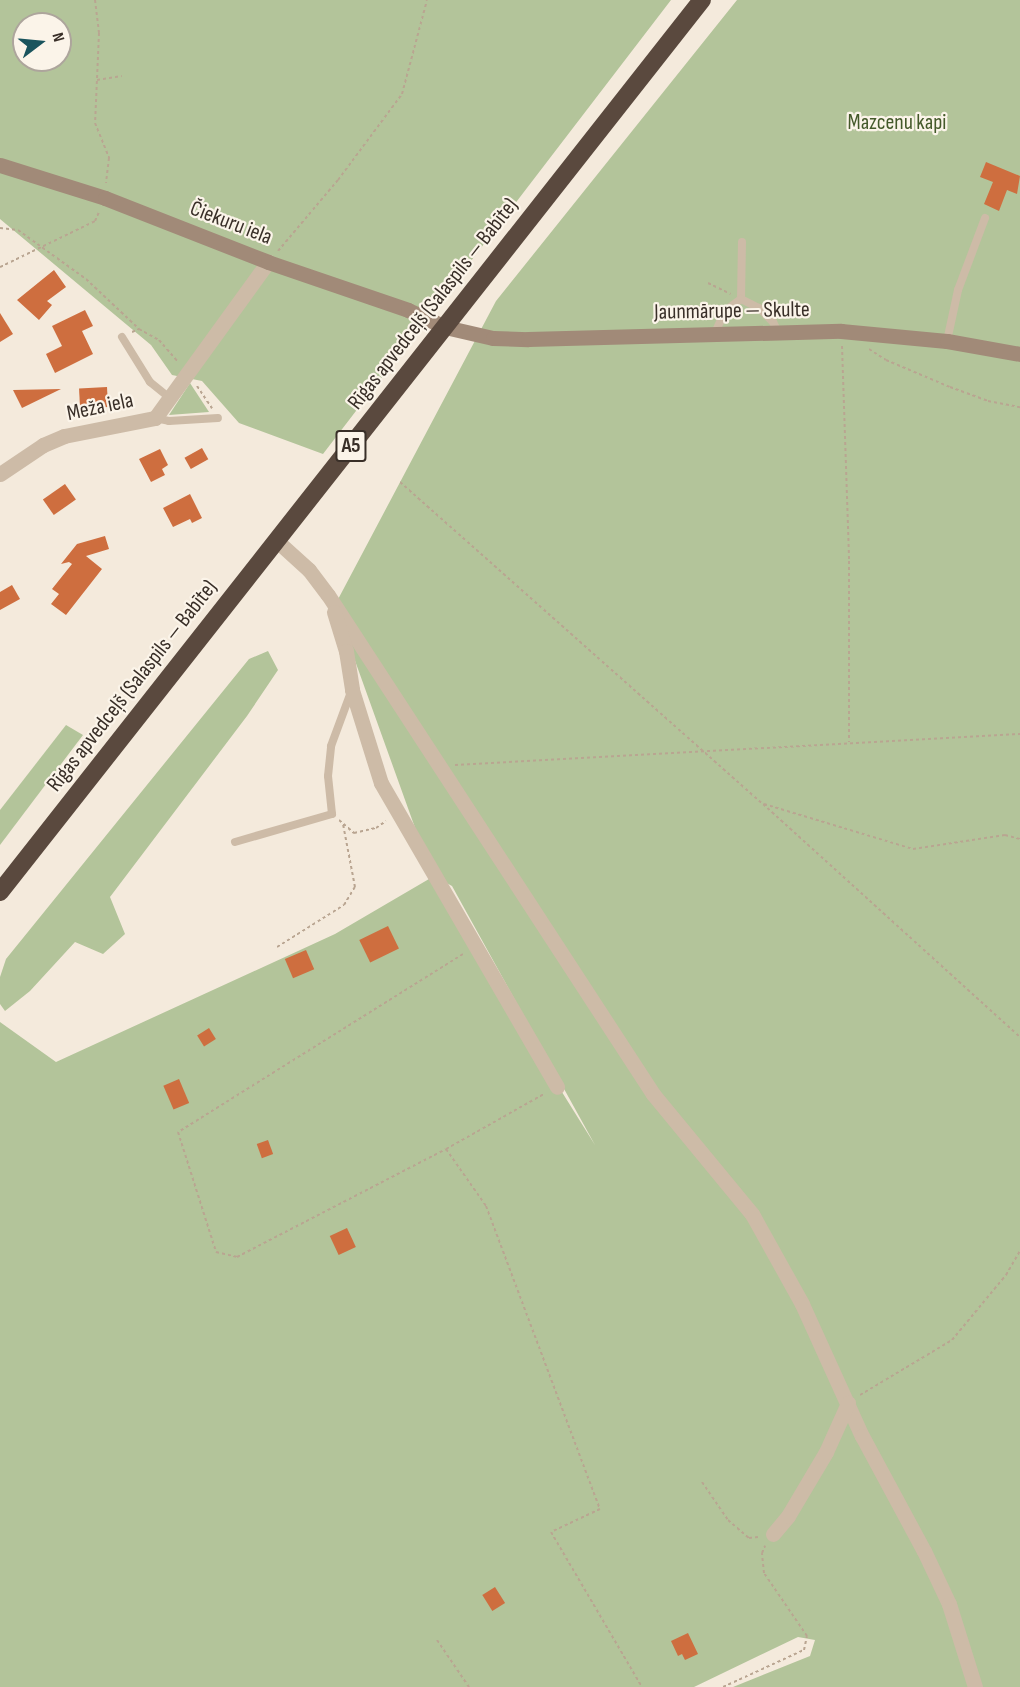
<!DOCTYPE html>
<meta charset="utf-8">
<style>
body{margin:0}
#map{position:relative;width:1020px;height:1687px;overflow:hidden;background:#f4eadc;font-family:"Sofia Sans Condensed",sans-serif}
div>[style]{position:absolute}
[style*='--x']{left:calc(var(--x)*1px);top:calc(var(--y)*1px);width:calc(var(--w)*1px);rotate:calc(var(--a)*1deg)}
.green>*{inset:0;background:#b3c49a}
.building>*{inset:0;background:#ce6e3f;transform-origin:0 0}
.path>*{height:2px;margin-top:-1px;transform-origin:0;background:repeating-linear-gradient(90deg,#b9a591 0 3px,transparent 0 6px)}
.lane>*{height:8px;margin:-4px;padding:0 4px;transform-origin:4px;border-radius:4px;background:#cdbba7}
.street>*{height:15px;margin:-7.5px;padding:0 7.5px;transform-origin:7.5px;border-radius:7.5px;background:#cdbba7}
.secondary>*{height:15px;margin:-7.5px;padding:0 7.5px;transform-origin:7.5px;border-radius:7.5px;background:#a18a78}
.highway>*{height:18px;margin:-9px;padding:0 9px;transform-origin:9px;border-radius:9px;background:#5a493e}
span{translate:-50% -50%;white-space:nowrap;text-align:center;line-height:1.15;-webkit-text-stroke:4.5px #fbf4e9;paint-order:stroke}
.shield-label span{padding:2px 4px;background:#fbf4e9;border:2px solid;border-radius:4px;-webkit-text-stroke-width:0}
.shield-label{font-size:21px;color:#392f28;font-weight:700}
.park-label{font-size:22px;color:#44592a}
.street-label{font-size:22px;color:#392f28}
.north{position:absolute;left:12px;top:12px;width:60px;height:60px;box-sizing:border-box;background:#fbf4e9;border:2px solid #ada59c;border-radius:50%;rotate:74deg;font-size:16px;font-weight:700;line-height:24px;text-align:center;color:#392f28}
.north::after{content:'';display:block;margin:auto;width:21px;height:27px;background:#1a545d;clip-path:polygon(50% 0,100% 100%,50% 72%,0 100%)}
</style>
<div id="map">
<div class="green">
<i style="clip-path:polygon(evenodd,0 0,671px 0,323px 454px,239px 423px,202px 381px,172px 375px,151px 345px,0 219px,0 0,24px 24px,60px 24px,60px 60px,24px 60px,24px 24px)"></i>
<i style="clip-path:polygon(737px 0,1020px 0,1020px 1687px,733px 1687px,810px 1656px,815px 1640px,798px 1637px,694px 1687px,0 1687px,0 1022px,56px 1062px,335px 934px,429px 879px,595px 1145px,452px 886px,432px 875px,335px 605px,496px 301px)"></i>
<i style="clip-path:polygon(190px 383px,209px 412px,169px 415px)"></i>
<i style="clip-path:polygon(268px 651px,278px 670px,247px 716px,110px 897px,125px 934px,103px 954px,75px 942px,30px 991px,5px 1011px,0 1004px,0 977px,6px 959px,249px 659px)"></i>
<i style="clip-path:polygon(66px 725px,83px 735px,0 845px,0 810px)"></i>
</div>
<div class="building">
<i style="clip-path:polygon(986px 162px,1020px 176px,1017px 194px,1007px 190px,999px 211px,984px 204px,993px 182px,980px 177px)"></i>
<i style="clip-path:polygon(54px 270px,66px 287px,47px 301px,52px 305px,39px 320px,17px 300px)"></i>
<i style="clip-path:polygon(85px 310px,93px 326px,82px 331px,93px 354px,55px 373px,46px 354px,62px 346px,52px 326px)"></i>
<i style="clip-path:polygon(0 313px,13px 334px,0 342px)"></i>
<i style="left:107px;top:387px;width:20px;height:28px;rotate:87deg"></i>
<i style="clip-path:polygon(61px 389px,22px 408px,13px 390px)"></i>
<i style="left:202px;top:448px;width:13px;height:20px;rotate:61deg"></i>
<i style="clip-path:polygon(160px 449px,168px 465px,162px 469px,165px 475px,151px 482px,139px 459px)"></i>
<i style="left:65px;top:484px;width:19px;height:27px;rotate:55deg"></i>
<i style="clip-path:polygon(190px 494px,202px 518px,192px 523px,190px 519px,173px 527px,163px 508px)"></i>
<i style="clip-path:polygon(105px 536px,109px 549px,86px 556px,102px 569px,66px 615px,51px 604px,59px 594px,52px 589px,72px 564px,69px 562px,61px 564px,77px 544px)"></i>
<i style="clip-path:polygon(12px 585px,20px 599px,0 610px,0 592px)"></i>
<i style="left:388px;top:926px;width:25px;height:32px;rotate:64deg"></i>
<i style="left:306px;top:950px;width:21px;height:23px;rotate:67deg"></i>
<i style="left:209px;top:1028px;width:13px;height:14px;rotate:58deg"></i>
<i style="left:179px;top:1079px;width:26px;height:17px;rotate:67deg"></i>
<i style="left:268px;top:1140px;width:15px;height:12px;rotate:70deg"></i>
<i style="left:347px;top:1228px;width:21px;height:19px;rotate:65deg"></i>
<i style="left:495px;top:1587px;width:19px;height:15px;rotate:58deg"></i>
<i style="clip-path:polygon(688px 1633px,698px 1654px,685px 1660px,682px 1654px,678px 1656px,671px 1641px)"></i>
</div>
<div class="path">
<i style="--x:95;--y:0;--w:33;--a:83"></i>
<i style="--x:99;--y:33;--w:90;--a:92.5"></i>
<i style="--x:95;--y:123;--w:38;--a:68"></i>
<i style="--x:109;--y:158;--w:25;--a:97"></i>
<i style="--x:97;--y:80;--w:25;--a:-9"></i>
<i style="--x:0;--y:228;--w:18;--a:6"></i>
<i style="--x:18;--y:230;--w:84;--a:35.8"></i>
<i style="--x:86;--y:279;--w:73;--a:43.3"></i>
<i style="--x:278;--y:251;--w:93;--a:-49.8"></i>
<i style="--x:338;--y:180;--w:107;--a:-53.3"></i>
<i style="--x:402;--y:94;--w:97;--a:-75.1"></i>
<i style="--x:0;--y:267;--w:106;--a:-25.8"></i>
<i style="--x:95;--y:221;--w:10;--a:-66"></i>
<i style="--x:708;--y:283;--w:25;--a:26"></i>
<i style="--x:132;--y:332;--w:8;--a:-23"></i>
<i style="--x:139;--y:329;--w:23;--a:29"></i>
<i style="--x:159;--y:340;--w:29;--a:49"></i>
<i style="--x:842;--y:346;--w:215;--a:88.1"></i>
<i style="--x:849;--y:561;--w:181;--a:90"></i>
<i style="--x:869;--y:349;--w:20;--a:33"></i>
<i style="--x:886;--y:360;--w:69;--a:22.9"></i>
<i style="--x:950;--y:387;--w:40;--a:20.2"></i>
<i style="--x:988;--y:401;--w:33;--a:11"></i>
<i style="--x:197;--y:386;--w:27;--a:56"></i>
<i style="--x:400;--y:482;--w:485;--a:41.6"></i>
<i style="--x:763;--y:804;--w:347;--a:42.2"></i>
<i style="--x:455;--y:765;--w:566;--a:-3.14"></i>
<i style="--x:764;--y:804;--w:156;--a:16.8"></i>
<i style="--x:913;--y:849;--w:93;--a:-8.7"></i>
<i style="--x:1005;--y:835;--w:16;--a:15"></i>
<i style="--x:339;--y:820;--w:20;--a:41"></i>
<i style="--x:354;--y:833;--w:23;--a:-13"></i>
<i style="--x:376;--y:828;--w:12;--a:-35"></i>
<i style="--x:277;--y:947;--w:79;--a:-32.1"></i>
<i style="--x:344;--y:905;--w:21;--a:-59"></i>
<i style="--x:355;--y:887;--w:64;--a:-100.8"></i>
<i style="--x:463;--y:954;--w:336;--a:148"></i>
<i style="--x:178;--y:1132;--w:126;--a:72.4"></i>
<i style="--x:216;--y:1252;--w:22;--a:13"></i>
<i style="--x:237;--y:1257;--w:235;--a:-27.3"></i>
<i style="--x:446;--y:1149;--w:112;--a:-29.3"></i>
<i style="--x:446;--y:1149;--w:70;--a:54.9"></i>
<i style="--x:486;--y:1206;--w:324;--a:69.4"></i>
<i style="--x:600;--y:1509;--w:54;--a:154.9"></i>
<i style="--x:551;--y:1532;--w:180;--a:59.6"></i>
<i style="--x:860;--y:1395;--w:107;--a:-30.9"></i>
<i style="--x:952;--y:1340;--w:85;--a:-50.3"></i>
<i style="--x:1006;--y:1275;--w:28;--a:-60"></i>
<i style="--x:702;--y:1482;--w:46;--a:55.6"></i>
<i style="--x:728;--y:1520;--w:28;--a:41"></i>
<i style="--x:749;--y:1538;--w:9;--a:-6"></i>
<i style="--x:437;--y:1640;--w:57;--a:55.8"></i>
<i style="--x:723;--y:1687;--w:89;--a:-24.6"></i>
<i style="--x:804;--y:1650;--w:14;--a:-78"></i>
<i style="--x:807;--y:1636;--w:76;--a:-124.3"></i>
<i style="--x:764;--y:1573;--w:20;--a:-96"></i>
<i style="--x:762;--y:1553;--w:8;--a:-67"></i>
</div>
<div class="lane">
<i style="--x:741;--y:299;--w:57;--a:-89"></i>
<i style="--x:715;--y:333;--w:24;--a:-66"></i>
<i style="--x:725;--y:311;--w:20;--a:-37"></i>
<i style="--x:741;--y:299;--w:20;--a:27"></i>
<i style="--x:759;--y:308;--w:20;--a:45"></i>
<i style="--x:773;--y:322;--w:11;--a:63"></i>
<i style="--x:122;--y:337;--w:53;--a:58.1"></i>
<i style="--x:150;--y:382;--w:27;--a:39"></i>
<i style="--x:947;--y:341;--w:52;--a:-77.8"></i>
<i style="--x:958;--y:290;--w:77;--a:-69.4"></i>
<i style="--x:155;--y:418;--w:14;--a:12"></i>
<i style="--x:169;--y:421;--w:49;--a:-3.5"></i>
<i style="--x:235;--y:842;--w:101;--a:-16.1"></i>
<i style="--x:332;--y:814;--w:38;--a:-96"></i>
<i style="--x:328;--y:776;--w:30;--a:-84"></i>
<i style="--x:331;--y:746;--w:58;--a:-69.7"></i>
</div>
<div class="street">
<i style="--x:0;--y:474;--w:52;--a:-34"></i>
<i style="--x:43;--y:445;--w:23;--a:-23"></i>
<i style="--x:64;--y:436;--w:93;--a:-11.2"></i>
<i style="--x:155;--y:418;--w:193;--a:-54.1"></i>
<i style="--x:277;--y:541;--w:43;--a:42.2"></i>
<i style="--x:309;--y:570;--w:31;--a:53"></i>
<i style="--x:328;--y:595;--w:596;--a:56.92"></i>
<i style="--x:653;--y:1094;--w:156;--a:50.5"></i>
<i style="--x:752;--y:1214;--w:103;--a:60.9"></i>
<i style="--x:802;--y:1304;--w:145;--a:65.6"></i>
<i style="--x:862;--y:1436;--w:131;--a:61.7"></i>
<i style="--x:924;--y:1551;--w:59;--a:64.7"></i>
<i style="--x:949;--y:1604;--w:87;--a:72.6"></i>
<i style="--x:334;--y:612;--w:41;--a:72.9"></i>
<i style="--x:346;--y:651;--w:39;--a:81"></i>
<i style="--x:352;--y:690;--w:97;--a:72.7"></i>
<i style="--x:381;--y:783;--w:351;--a:59.9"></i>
<i style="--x:773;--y:1534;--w:23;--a:-50"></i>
<i style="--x:788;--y:1516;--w:74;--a:-59.3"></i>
<i style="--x:826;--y:1452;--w:54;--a:-65.8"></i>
</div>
<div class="secondary">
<i style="--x:0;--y:165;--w:110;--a:17.4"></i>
<i style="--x:105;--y:198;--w:175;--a:21.4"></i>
<i style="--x:268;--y:262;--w:148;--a:18.9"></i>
<i style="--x:408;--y:310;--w:41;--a:24.7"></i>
<i style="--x:445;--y:327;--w:49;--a:12.9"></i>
<i style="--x:493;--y:338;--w:35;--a:2"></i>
<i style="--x:528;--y:339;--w:313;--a:-1.5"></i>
<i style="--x:841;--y:331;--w:106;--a:5.4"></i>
<i style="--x:947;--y:341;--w:74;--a:10.1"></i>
</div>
<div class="highway">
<i style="--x:0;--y:892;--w:1135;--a:-51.8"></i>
</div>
<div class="shield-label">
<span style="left:351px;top:446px">A5</span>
</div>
<div class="park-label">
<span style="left:897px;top:123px">Mazcenu kapi</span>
</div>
<div class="street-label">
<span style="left:231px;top:223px;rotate:21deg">Čiekuru iela</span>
<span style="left:433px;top:304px;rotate:-52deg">Rīgas apvedceļš (Salaspils — Babīte)</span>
<span style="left:732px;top:311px;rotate:-1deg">Jaunmārupe — Skulte</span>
<span style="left:100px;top:407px;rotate:-12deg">Meža iela</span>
<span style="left:132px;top:686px;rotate:-52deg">Rīgas apvedceļš (Salaspils — Babīte)</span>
</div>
<div class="north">N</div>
</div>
